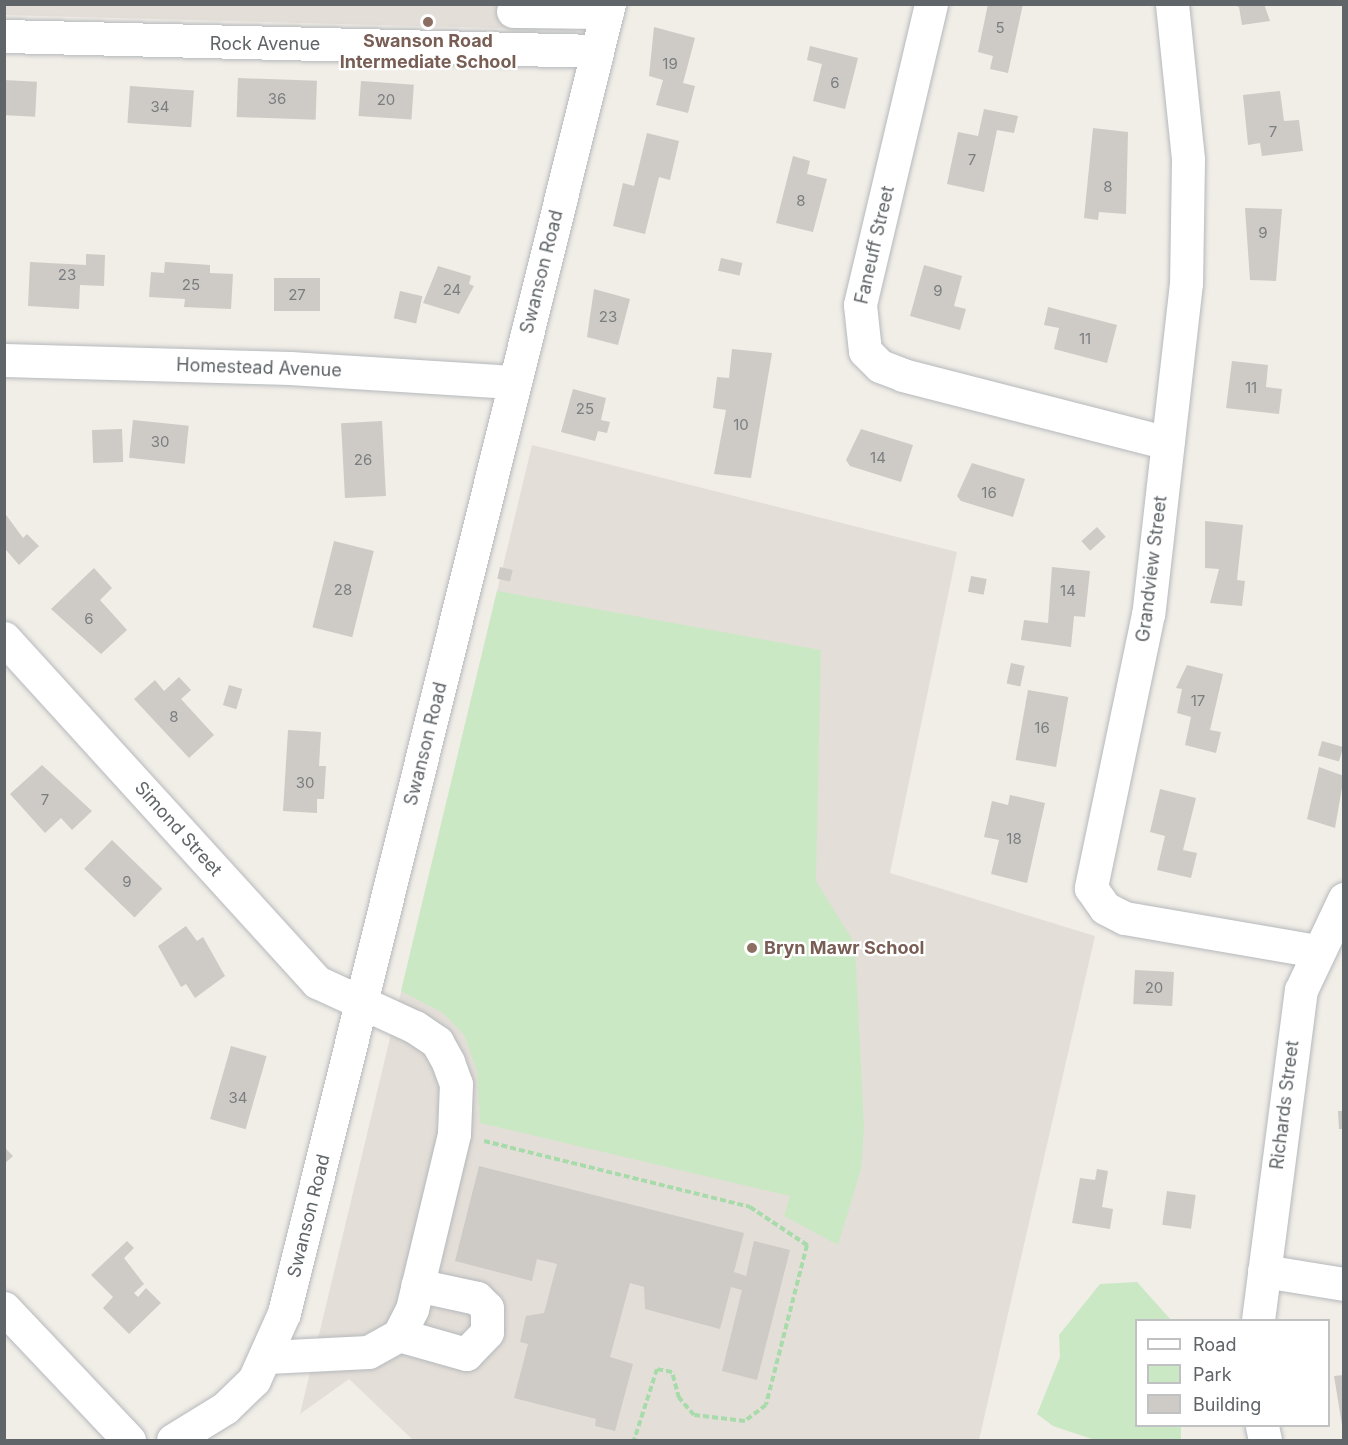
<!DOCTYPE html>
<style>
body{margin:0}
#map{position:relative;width:1348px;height:1445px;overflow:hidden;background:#f1ede7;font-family:Inter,sans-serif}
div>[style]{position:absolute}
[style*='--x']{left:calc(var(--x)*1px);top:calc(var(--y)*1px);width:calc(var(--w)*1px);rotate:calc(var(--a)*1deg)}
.education>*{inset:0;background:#e4ded8}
.green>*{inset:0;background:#cbe8c4}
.building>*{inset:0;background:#cecac6;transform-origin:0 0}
.path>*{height:4px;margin-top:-2px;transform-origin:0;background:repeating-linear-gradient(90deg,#a7dbaa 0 6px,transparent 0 9px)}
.roads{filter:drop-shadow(0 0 2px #b5b9bc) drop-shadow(0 0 2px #b5b9bc)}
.minor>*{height:33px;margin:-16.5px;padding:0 16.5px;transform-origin:16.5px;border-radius:16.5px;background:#fff}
.dots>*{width:16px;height:16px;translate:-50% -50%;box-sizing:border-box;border:3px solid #fff;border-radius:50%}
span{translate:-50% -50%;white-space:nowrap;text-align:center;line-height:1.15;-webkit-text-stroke:4.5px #fff;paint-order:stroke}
.number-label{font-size:15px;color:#7b7e80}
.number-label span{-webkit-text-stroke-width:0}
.education-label{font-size:18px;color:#785e54;font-weight:700}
.left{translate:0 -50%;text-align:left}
.street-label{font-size:18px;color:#5f6568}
.frame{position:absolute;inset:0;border:6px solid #5f6568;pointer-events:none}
.legend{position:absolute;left:1135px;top:1319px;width:195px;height:108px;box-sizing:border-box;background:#fff;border:2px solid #bfc1c3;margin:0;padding:8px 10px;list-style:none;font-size:18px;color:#5f6568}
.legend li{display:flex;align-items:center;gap:12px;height:30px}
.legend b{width:30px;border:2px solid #bfc1c3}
</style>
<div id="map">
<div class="education">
<i style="clip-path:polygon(5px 4px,574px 5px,567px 30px,5px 15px)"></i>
<i style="clip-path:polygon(532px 445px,957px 552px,890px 873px,1095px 936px,979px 1440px,413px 1440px,349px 1379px,300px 1414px)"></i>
</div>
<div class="green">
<i style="clip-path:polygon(497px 591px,821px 650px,816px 881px,855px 944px,864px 1128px,861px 1169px,838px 1245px,784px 1216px,790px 1196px,480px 1123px,477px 1071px,464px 1035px,443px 1013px,401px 991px)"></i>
<i style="clip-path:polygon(1137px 1282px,1171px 1320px,1136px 1320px,1136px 1426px,1181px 1426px,1181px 1440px,1095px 1440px,1053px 1426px,1037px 1414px,1060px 1357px,1059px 1335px,1100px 1284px)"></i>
</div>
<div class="building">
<i style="clip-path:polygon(988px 4px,1023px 4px,1008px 73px,990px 69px,993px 56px,978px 52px)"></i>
<i style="clip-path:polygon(1232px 4px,1264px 4px,1270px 21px,1242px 25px,1239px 7px)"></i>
<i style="clip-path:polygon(654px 27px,695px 38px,683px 83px,695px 86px,688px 113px,656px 105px,663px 80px,649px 76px)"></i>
<i style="clip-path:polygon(810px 46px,858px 58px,845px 109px,813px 101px,822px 64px,807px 60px)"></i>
<i style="left:238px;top:78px;width:79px;height:39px;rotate:2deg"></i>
<i style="left:4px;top:80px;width:33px;height:35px;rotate:3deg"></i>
<i style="left:361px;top:81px;width:53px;height:35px;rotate:4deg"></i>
<i style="left:130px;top:86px;width:64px;height:37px;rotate:4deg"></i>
<i style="clip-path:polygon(1280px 91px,1284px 121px,1299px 120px,1303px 151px,1262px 156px,1260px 143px,1248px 145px,1243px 95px)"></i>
<i style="clip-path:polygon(984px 109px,1018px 116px,1014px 133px,997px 130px,984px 192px,947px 184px,958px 132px,978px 136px)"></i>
<i style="clip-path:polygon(1093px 128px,1128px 132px,1126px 214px,1099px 212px,1098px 220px,1084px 218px)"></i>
<i style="clip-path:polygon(647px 133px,679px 141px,670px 180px,659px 177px,645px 234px,613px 226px,623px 183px,634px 186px)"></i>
<i style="clip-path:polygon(793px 156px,810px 161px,807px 174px,827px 179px,813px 232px,776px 223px)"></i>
<i style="clip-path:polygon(1245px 208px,1282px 209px,1276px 281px,1250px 280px)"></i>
<i style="clip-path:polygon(86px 254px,105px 255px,104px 286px,80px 285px,79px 309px,28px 306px,30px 262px,86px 265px)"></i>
<i style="left:721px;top:258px;width:22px;height:13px;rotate:13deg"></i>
<i style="clip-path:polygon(165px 262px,210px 265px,210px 273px,233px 274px,231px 309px,184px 307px,185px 299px,149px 297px,151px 272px,164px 273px)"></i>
<i style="clip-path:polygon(924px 265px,962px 276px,954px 306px,966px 309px,960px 330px,910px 316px)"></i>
<i style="clip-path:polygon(438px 266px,471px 276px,469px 284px,474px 286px,459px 314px,423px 303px)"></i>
<i style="left:274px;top:278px;width:46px;height:33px"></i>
<i style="clip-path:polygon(594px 289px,630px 299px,618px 345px,587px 337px)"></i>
<i style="left:400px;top:291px;width:23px;height:28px;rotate:13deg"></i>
<i style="clip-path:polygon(1048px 307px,1117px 325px,1107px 363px,1054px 349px,1059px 328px,1044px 325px)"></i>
<i style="clip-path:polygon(732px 349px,772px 353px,751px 478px,714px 474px,726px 410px,713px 408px,717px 377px,729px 378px)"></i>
<i style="clip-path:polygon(1232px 361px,1268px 365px,1266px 387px,1282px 389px,1279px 414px,1226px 408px)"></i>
<i style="clip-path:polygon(573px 389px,606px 398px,601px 420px,610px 422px,607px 433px,598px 431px,595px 441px,561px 432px)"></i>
<i style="left:133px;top:420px;width:56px;height:38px;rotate:6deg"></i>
<i style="left:382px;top:421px;width:75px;height:41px;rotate:87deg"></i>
<i style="left:122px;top:429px;width:33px;height:30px;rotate:88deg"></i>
<i style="clip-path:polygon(861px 429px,913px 445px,901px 482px,850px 466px,846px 460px)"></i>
<i style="clip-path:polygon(972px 463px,1025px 479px,1013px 517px,961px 501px,957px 496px)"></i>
<i style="clip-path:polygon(4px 512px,23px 538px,27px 534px,39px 546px,19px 565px,6px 550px)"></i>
<i style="clip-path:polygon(1205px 521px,1243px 525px,1237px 580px,1245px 581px,1242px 606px,1210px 603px,1219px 569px,1205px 568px)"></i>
<i style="left:1097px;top:527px;width:13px;height:21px;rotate:48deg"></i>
<i style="left:334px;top:541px;width:41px;height:89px;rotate:14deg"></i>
<i style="left:500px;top:567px;width:13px;height:12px;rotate:13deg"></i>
<i style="clip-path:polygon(1052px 567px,1090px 571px,1085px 617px,1074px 616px,1071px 647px,1021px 640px,1024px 620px,1048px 623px)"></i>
<i style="clip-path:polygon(94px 568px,112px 588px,100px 600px,127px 630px,101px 654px,51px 609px)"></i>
<i style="left:971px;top:576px;width:16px;height:16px;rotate:11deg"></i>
<i style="left:1011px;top:663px;width:14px;height:21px;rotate:12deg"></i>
<i style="clip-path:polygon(1187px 665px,1223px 674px,1210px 730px,1221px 732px,1216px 753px,1185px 745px,1191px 717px,1177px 713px,1182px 689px,1176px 688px)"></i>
<i style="clip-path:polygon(179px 677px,191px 690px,181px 699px,214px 735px,189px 758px,134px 699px,155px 680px,164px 691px)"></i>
<i style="left:229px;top:685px;width:14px;height:21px;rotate:17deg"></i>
<i style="left:1028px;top:690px;width:41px;height:71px;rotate:10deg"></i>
<i style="clip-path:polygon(288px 730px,321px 732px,319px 766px,326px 766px,324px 799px,317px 799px,317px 813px,283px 811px)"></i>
<i style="left:1322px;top:741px;width:22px;height:15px;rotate:16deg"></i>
<i style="clip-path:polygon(42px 765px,92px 811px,72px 830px,61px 818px,45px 833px,10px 794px)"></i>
<i style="clip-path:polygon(1319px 767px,1344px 776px,1335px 828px,1307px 819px)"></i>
<i style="clip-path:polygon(1160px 789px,1196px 798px,1183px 850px,1197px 853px,1191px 878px,1157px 870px,1165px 836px,1150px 832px)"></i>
<i style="clip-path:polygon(1010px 795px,1045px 803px,1027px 883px,991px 874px,999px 840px,984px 837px,992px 801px,1008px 805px)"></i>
<i style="left:112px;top:840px;width:70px;height:40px;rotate:44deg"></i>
<i style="clip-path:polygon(186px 926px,197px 941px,203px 937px,225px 976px,195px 998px,186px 984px,181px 987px,158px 946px)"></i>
<i style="left:1135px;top:970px;width:39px;height:34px;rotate:3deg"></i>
<i style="left:231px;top:1046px;width:37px;height:76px;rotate:16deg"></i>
<i style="clip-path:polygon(1338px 1111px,1344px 1111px,1344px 1129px,1339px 1129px)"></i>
<i style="clip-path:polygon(4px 1147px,13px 1156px,4px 1164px)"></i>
<i style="clip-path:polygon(479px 1166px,744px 1233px,734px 1272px,746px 1276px,754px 1241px,790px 1250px,757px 1380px,722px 1371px,742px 1290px,731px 1287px,720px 1329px,645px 1309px,644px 1287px,630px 1283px,610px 1357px,633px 1364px,615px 1431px,595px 1426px,596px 1419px,514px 1398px,528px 1344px,520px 1342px,526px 1316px,544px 1313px,557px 1264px,537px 1259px,532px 1281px,455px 1261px)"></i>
<i style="clip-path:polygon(1097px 1169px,1108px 1171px,1102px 1207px,1113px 1209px,1110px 1229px,1072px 1223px,1080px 1178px,1095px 1180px)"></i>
<i style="left:1167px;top:1191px;width:29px;height:34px;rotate:8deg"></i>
<i style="clip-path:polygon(127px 1241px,134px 1248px,124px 1258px,144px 1284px,134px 1293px,138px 1297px,146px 1288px,161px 1303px,129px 1334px,103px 1308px,113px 1297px,91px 1275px)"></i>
<i style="clip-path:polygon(1344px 1375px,1344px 1425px,1342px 1425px,1334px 1376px)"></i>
</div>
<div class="path">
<i style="--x:484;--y:1141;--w:274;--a:13.9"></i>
<i style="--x:750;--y:1207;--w:69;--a:33.7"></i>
<i style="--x:807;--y:1245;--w:165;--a:104.4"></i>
<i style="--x:766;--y:1405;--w:26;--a:143"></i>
<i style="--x:745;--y:1421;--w:51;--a:-173.3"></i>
<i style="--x:694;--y:1415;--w:23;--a:-131"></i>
<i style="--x:679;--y:1398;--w:27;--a:-105"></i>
<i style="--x:672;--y:1372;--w:15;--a:-169"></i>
<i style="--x:657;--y:1369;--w:75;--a:107.9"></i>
</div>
<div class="roads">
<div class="minor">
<i style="--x:931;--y:4;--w:309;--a:103.3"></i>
<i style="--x:860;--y:305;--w:46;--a:83.8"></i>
<i style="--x:865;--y:351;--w:21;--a:45"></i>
<i style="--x:880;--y:366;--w:25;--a:21"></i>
<i style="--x:903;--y:375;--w:273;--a:14.4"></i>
<i style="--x:1172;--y:4;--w:156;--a:84.1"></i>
<i style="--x:1188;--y:159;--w:124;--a:90.9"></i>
<i style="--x:1186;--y:283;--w:333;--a:96.5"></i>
<i style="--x:1148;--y:614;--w:280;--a:101.8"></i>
<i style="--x:1091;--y:888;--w:24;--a:55"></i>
<i style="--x:1105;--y:908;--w:22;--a:27"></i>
<i style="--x:1125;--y:918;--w:194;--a:9.8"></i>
<i style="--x:513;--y:11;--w:94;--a:0.6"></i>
<i style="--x:4;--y:36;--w:593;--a:1.45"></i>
<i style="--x:4;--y:360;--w:286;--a:1.6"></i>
<i style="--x:290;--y:368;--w:224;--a:3.6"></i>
<i style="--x:4;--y:638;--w:465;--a:47.7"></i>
<i style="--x:317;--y:982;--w:108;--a:24.7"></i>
<i style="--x:415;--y:1027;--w:27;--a:34"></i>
<i style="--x:437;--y:1042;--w:23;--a:61"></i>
<i style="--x:448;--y:1062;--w:23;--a:70"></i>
<i style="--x:456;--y:1084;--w:50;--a:92.3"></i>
<i style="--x:454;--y:1134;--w:180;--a:103.5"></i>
<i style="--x:412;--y:1309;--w:29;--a:117"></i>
<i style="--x:399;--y:1335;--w:35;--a:151"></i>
<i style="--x:368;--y:1352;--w:100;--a:177.1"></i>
<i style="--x:1264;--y:1271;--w:81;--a:9.2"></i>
<i style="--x:4;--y:1308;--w:182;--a:46.6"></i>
<i style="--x:1258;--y:1320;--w:333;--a:-82.6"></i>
<i style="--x:1301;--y:990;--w:101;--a:-64.7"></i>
<i style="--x:399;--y:1335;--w:70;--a:15.8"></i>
<i style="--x:466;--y:1354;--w:30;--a:-46"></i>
<i style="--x:487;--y:1332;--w:24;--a:-90"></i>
<i style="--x:487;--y:1308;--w:14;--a:-135"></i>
<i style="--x:477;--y:1298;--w:61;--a:-167.8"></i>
<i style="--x:1262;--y:1426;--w:14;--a:78"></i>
<i style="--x:173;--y:1440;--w:61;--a:-31.6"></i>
<i style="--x:225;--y:1408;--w:40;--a:-44"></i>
<i style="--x:254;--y:1380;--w:73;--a:-65.9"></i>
<i style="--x:284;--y:1313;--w:1349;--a:-76.06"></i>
</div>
</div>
<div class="dots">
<i style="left:428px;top:22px;background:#8d6e63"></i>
<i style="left:752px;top:948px;background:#8d6e63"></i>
</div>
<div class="number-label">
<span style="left:1000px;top:28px">5</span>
<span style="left:670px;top:64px">19</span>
<span style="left:835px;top:83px">6</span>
<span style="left:277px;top:99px">36</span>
<span style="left:386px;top:100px">20</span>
<span style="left:160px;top:107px">34</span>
<span style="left:1273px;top:132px">7</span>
<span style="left:972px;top:160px">7</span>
<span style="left:1108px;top:187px">8</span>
<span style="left:801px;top:201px">8</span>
<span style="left:1263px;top:233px">9</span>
<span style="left:67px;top:275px">23</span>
<span style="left:191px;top:285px">25</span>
<span style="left:452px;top:290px">24</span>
<span style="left:938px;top:291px">9</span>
<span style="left:297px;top:295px">27</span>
<span style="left:608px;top:317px">23</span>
<span style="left:1085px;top:339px">11</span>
<span style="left:1251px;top:388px">11</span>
<span style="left:585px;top:409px">25</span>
<span style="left:741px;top:425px">10</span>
<span style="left:160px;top:442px">30</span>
<span style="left:878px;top:458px">14</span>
<span style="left:363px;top:460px">26</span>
<span style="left:989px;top:493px">16</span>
<span style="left:343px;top:590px">28</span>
<span style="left:1068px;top:591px">14</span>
<span style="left:89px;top:619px">6</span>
<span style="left:1198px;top:701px">17</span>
<span style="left:174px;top:717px">8</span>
<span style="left:1042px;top:728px">16</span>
<span style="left:305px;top:783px">30</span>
<span style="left:45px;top:800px">7</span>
<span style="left:1014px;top:839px">18</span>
<span style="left:127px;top:882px">9</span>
<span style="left:1154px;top:988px">20</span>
<span style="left:238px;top:1098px">34</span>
</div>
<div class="education-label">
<span style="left:428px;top:52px">Swanson Road<br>Intermediate School</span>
<span class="left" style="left:764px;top:948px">Bryn Mawr School</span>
</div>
<div class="street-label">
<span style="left:265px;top:44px">Rock Avenue</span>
<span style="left:875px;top:245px;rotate:-77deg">Faneuff Street</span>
<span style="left:542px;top:272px;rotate:-76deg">Swanson Road</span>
<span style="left:259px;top:368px;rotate:2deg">Homestead Avenue</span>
<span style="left:1152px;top:569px;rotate:-83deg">Grandview Street</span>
<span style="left:426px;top:744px;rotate:-76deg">Swanson Road</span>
<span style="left:178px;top:829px;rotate:48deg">Simond Street</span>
<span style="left:1285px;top:1105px;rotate:-83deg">Richards Street</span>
<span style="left:309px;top:1216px;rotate:-76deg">Swanson Road</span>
</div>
<div class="frame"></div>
<ul class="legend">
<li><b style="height:8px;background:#fff"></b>Road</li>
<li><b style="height:16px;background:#cbe8c4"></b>Park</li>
<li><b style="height:16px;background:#cecac6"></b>Building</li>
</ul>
</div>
